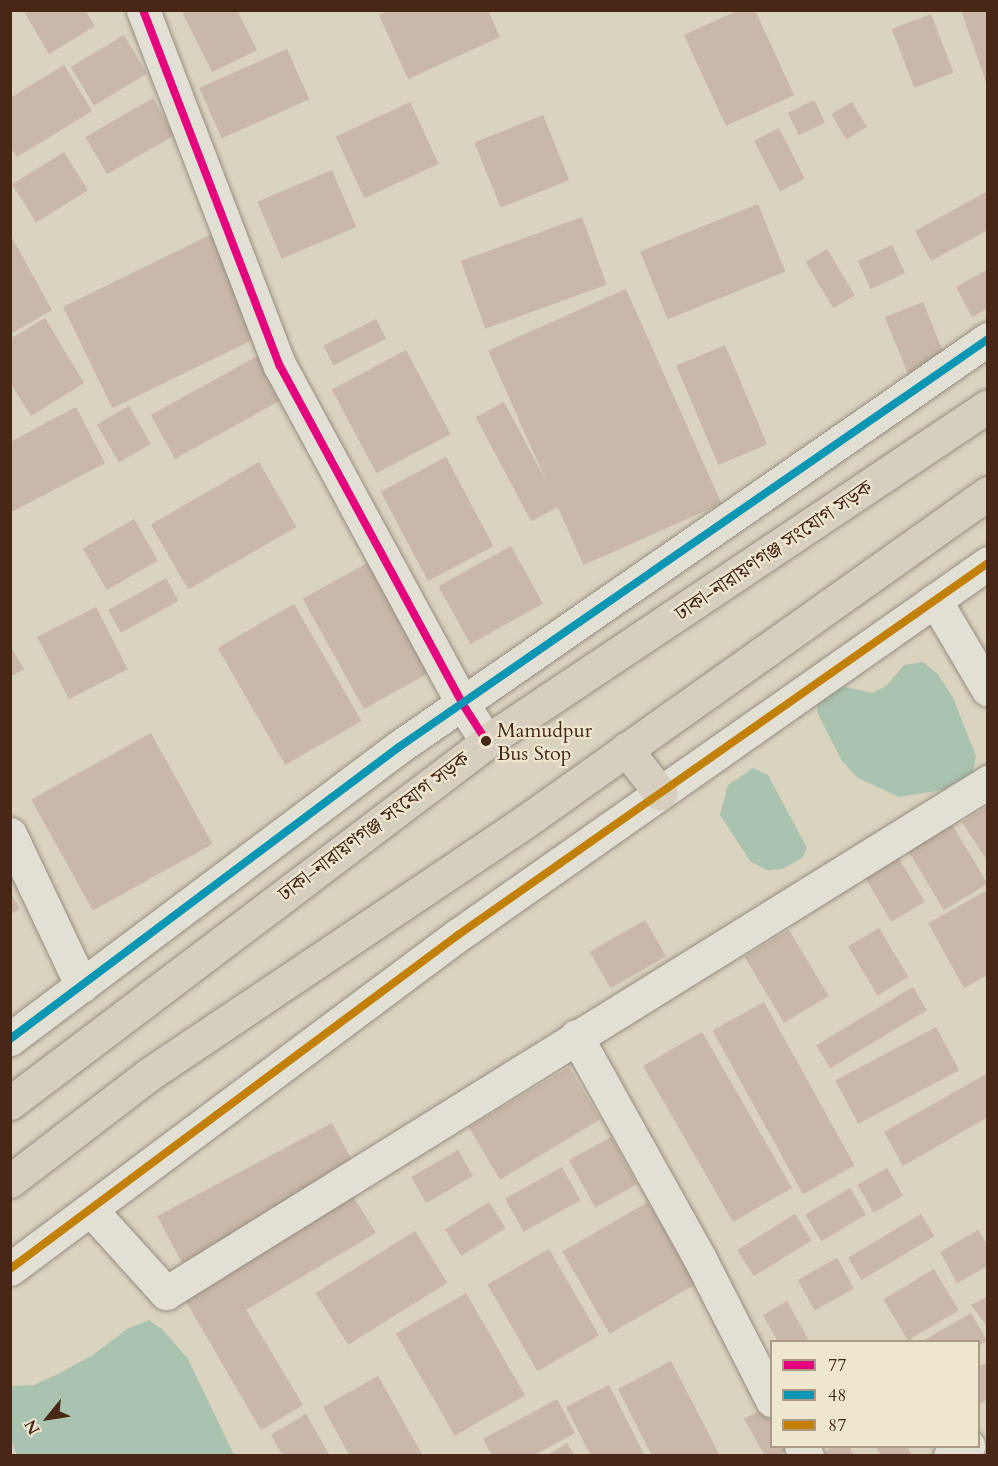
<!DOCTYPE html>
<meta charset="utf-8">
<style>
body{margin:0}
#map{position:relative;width:998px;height:1466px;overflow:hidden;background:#dad3bf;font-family:Cardo,"Noto Serif Bengali",serif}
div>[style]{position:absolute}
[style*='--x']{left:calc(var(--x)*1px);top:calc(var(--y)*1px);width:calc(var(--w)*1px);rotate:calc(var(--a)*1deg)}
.water>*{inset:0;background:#aac2b0}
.building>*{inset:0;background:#c9b7a9;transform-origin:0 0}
.roads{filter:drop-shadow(0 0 2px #968e81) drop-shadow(0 0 2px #968e81)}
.minor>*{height:33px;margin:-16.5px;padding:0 16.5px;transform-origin:16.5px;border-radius:16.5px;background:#e2dfd4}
.major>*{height:33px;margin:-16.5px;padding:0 16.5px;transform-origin:16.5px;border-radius:16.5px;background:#d6cfc0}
.bus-1>*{height:8px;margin:-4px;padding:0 4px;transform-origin:4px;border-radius:4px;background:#e5007d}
.bus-2>*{height:8px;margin:-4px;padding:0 4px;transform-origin:4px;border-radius:4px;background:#0b96b3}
.bus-3>*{height:8px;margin:-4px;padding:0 4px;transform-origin:4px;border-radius:4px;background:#c28007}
.dots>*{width:16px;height:16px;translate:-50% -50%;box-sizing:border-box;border:3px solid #eee6ce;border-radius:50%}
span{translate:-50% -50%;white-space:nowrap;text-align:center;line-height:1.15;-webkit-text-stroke:4.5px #eee6ce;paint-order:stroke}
.bus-label{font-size:20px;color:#482717}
.left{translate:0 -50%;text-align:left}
.street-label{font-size:21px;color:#482717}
.frame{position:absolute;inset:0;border:12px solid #482717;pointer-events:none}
.legend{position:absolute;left:770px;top:1340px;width:210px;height:108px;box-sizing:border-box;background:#eee6ce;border:2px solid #ac9a85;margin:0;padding:8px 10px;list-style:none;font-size:18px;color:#482717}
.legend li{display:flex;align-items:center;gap:12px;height:30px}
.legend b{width:30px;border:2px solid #ac9a85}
.north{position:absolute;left:18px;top:1388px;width:60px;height:60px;-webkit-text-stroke:4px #eee6ce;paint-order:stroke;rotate:240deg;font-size:16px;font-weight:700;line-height:24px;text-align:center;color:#482717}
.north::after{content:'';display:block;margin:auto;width:21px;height:27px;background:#482717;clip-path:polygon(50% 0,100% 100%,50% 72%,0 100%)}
</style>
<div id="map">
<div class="water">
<i style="clip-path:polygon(923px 662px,938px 674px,953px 698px,976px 756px,973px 772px,943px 790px,899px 797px,858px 778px,842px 761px,817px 712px,818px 698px,835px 685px,873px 693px,887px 685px,904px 665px)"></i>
<i style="clip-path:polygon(753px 768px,768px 775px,807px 848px,802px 858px,782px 869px,767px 870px,751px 862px,720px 815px,728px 785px)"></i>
<i style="clip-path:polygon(149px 1320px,162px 1329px,188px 1359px,234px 1455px,17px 1455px,11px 1440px,11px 1386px,34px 1385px,56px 1375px,93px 1355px,127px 1329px)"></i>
</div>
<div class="building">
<i style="clip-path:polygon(23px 10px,85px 10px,95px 26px,49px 54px)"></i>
<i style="clip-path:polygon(237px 10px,257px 50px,212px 72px,182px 12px)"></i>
<i style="clip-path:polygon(390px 10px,488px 10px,500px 37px,408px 79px,379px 15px)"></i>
<i style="clip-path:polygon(739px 10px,755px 10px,794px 95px,726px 126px,684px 35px)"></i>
<i style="clip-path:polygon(961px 10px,988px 10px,988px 85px,987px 85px)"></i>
<i style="left:931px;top:14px;width:63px;height:42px;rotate:69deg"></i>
<i style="left:124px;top:35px;width:45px;height:62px;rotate:59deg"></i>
<i style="left:287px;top:49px;width:55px;height:96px;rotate:66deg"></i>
<i style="clip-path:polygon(64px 65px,92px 111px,17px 157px,10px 147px,10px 98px)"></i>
<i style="left:153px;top:98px;width:43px;height:78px;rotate:60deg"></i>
<i style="left:814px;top:100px;width:25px;height:29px;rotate:64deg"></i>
<i style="left:410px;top:102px;width:68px;height:82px;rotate:65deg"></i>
<i style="left:852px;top:102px;width:29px;height:24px;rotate:59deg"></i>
<i style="left:543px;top:115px;width:70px;height:74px;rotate:68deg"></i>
<i style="left:779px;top:128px;width:57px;height:28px;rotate:63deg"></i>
<i style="left:64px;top:152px;width:45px;height:61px;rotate:58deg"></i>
<i style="left:332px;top:170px;width:62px;height:81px;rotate:67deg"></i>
<i style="clip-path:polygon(988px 191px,988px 230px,931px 261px,915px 231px)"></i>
<i style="left:758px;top:204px;width:73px;height:127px;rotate:68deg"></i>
<i style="left:582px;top:217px;width:72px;height:129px;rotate:70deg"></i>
<i style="left:214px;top:233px;width:113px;height:168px;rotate:64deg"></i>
<i style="clip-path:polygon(10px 234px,52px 310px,12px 333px,10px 329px)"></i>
<i style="left:892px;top:245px;width:31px;height:38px;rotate:65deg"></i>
<i style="left:827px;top:249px;width:54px;height:25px;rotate:59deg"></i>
<i style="clip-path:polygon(988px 269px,988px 308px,972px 317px,956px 287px)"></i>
<i style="left:626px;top:289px;width:235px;height:151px;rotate:66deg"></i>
<i style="left:923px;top:302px;width:62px;height:41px;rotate:68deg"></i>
<i style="clip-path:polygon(45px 318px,84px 383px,31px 416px,10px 382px,10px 339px)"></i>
<i style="left:376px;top:319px;width:22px;height:59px;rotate:63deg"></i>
<i style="left:725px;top:345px;width:108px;height:53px;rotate:67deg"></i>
<i style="left:406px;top:350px;width:95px;height:84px;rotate:62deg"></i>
<i style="left:261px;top:354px;width:50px;height:126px;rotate:61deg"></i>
<i style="left:504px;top:402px;width:118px;height:32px;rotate:62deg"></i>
<i style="left:129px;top:406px;width:44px;height:37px;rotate:60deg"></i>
<i style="clip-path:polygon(76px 407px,105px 463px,10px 513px,10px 442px)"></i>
<i style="left:446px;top:457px;width:101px;height:74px;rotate:62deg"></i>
<i style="left:259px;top:462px;width:75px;height:125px;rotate:60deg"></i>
<i style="left:134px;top:519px;width:48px;height:59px;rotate:60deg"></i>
<i style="left:511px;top:546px;width:66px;height:83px;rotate:61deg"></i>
<i style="left:378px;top:557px;width:126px;height:86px;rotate:61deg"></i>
<i style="left:166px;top:578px;width:26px;height:66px;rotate:61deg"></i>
<i style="left:294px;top:604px;width:135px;height:88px;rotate:60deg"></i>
<i style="left:96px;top:607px;width:70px;height:66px;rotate:63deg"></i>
<i style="clip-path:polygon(10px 646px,24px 669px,10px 677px)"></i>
<i style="left:151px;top:733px;width:127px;height:137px;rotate:61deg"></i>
<i style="clip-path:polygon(988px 806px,988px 862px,962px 822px)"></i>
<i style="left:951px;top:823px;width:71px;height:51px;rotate:59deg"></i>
<i style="left:895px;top:852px;width:58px;height:39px;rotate:59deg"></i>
<i style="clip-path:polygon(986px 891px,988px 975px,964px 988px,928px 923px)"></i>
<i style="clip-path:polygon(10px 892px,20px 909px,10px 914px)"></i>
<i style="left:645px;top:920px;width:42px;height:64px;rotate:60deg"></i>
<i style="left:879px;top:928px;width:57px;height:36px;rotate:59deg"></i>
<i style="left:789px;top:930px;width:77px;height:52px;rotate:59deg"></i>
<i style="left:913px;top:987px;width:27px;height:113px;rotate:59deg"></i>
<i style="left:764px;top:1002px;width:187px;height:59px;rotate:61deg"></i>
<i style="left:936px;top:1027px;width:49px;height:114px;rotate:62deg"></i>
<i style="left:702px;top:1032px;width:180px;height:68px;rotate:60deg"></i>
<i style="left:569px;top:1067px;width:61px;height:117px;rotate:59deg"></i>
<i style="clip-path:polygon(988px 1073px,988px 1117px,903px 1166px,884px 1132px)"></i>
<i style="left:332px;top:1123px;width:53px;height:198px;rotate:62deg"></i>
<i style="left:611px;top:1137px;width:54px;height:48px;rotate:61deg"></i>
<i style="left:458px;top:1150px;width:30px;height:54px;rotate:60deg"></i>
<i style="left:562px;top:1167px;width:38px;height:65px;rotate:61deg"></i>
<i style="left:887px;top:1168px;width:32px;height:34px;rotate:60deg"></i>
<i style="left:850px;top:1188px;width:31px;height:52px;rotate:59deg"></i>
<i style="clip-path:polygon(352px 1195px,376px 1233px,246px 1310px,303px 1405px,261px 1430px,182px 1295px)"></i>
<i style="left:489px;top:1202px;width:31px;height:52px;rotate:58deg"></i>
<i style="left:648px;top:1202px;width:95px;height:99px;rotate:60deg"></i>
<i style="left:795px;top:1214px;width:31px;height:68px;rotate:58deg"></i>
<i style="left:921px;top:1214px;width:26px;height:85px;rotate:59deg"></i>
<i style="clip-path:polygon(978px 1230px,988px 1246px,988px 1266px,957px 1283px,940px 1252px)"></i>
<i style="left:415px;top:1231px;width:61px;height:117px;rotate:58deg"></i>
<i style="left:549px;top:1249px;width:100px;height:71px;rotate:60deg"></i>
<i style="left:837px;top:1258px;width:35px;height:45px;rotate:61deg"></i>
<i style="left:934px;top:1269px;width:48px;height:59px;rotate:59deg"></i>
<i style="left:466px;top:1293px;width:118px;height:81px;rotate:60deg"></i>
<i style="clip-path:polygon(988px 1296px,988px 1327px,971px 1305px)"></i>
<i style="clip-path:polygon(787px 1301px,810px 1342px,778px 1342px,763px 1315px)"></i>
<i style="clip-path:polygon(971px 1313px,987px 1341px,978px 1346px,978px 1342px,921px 1342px)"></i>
<i style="clip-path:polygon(671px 1361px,720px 1456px,652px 1456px,618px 1389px)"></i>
<i style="clip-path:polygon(988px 1362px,988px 1399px,978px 1405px,978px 1367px)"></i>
<i style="clip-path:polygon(378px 1376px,423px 1456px,350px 1456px,323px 1407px)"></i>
<i style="clip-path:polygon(609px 1385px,645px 1456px,591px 1456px,566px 1407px)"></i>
<i style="clip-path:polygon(557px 1399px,575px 1433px,533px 1456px,492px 1456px,483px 1439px)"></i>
<i style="clip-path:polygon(767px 1406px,772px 1414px,772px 1446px,793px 1446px,778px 1456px,765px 1456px,744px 1419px)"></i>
<i style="clip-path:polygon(306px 1414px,330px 1456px,283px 1456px,271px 1435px)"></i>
<i style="clip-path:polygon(567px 1443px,575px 1456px,546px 1456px)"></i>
<i style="clip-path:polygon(832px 1446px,849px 1446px,854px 1456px,822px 1456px)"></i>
<i style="clip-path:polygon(876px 1446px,907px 1446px,912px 1456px,881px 1456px)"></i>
</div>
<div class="roads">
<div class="minor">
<i style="--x:143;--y:10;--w:381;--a:69"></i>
<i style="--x:280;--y:366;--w:383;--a:61.6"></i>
<i style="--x:462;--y:703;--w:46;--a:57.3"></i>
<i style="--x:935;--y:600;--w:104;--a:59.5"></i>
<i style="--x:10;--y:834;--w:168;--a:64.7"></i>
<i style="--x:576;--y:1036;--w:253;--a:60.9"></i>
<i style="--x:699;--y:1257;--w:161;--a:63"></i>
<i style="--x:10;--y:1039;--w:486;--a:-36.9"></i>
<i style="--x:399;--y:747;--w:717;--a:-34.71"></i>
<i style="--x:91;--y:1210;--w:112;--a:47.9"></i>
<i style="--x:166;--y:1293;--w:968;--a:-31.87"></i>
<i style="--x:10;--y:1269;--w:559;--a:-36.71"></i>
<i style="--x:458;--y:935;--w:648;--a:-35.06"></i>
<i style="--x:801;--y:1446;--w:12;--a:59"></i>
<i style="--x:950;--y:1456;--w:21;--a:-29"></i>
</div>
<div class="major">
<i style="--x:626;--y:749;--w:56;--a:52.3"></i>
<i style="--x:10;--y:1103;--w:613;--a:-37.11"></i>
<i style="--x:499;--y:733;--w:588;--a:-33.77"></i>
<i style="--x:10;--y:1181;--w:174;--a:-37.5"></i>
<i style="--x:148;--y:1075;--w:455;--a:-33.9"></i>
<i style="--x:526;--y:821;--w:567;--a:-35.37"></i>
</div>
</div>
<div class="bus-1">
<i style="--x:143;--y:10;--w:381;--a:69"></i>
<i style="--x:280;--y:366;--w:383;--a:61.6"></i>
<i style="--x:462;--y:703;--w:46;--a:57.3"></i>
</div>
<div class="bus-2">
<i style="--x:10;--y:1039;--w:486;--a:-36.9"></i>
<i style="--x:399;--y:747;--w:717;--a:-34.71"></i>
</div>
<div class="bus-3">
<i style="--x:10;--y:1269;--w:559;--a:-36.71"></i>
<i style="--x:458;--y:935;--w:648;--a:-35.06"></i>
</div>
<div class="dots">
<i style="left:486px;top:741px;background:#482717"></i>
</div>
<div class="bus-label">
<span class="left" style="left:497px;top:742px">Mamudpur<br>Bus Stop</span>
</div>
<div class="street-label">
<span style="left:774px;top:551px;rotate:-34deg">ঢাকা-নারায়ণগঞ্জ সংযোগ সড়ক</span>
<span style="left:374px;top:827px;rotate:-37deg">ঢাকা-নারায়ণগঞ্জ সংযোগ সড়ক</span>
</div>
<div class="frame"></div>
<ul class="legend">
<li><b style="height:8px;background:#e5007d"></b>77</li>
<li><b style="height:8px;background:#0b96b3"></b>48</li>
<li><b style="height:8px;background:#c28007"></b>87</li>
</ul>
<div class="north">N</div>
</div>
